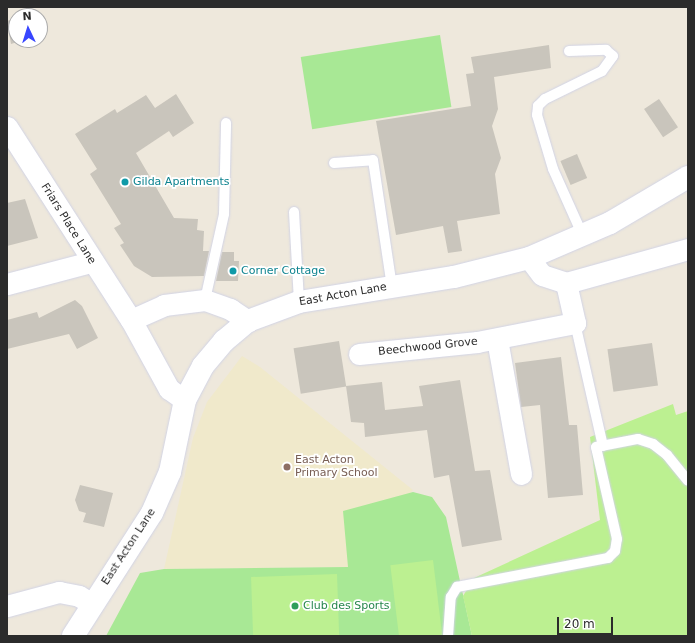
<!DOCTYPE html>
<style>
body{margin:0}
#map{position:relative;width:695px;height:643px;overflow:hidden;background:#eee8dc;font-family:"DejaVu Sans",sans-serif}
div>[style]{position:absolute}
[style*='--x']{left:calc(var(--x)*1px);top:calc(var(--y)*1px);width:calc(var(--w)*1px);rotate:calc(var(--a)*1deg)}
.education>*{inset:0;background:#f0e9cb}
.green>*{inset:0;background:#a8e895;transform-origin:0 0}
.pitch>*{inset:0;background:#bcf091;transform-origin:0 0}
.building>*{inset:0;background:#c9c5bc;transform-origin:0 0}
.roads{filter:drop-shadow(0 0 1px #d1d3e5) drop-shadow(0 0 1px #d1d3e5)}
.lane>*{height:10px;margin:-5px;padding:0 5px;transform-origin:5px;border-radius:5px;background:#fff}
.street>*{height:21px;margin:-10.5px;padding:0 10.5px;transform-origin:10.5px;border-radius:10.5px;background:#fff}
.secondary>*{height:22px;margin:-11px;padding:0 11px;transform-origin:11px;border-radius:11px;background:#fff}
.dots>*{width:11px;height:11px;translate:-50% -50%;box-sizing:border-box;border:2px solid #fff;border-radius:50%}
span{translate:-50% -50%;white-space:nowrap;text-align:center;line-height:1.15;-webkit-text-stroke:3.5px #fff;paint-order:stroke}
.culture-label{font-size:11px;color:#0d838f}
.left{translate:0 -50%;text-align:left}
.street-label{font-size:11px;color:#2b2b2b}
.education-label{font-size:11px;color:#785e54}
.leisure-label{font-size:11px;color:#27864d}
.frame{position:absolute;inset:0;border:8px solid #2b2b2b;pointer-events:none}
.north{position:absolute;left:8px;top:8px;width:40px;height:40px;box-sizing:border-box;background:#fff;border:1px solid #aaa;border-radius:50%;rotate:356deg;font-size:11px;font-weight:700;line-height:16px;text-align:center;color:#2b2b2b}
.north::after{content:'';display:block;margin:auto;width:14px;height:18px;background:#3846ff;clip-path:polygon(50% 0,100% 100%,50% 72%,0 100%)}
.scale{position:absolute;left:557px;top:617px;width:56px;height:18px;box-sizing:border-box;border:2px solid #2b2b2b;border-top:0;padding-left:5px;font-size:12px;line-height:14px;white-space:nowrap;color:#2b2b2b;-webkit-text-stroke:3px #fff;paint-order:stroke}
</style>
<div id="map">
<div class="education">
<i style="clip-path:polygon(242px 356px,260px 367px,413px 490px,349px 567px,164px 569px,193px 438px,207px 402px)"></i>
</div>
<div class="green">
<i style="left:440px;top:35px;width:73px;height:141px;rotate:81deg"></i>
<i style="clip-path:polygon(413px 492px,432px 497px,446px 517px,472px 636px,106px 636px,140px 573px,164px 569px,348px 567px,343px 511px)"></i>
</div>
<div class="pitch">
<i style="clip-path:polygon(673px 404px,676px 415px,688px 411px,688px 636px,472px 636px,463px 596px,474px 578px,600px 520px,590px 437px)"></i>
<i style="left:433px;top:560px;width:77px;height:43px;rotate:83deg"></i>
<i style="left:337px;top:574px;width:62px;height:86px;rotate:88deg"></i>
</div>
<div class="building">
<i style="clip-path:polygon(16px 18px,16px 40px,24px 40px,11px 44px,7px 21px)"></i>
<i style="clip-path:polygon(549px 45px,551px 68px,494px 77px,498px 109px,492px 126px,501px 158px,495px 174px,500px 214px,457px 221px,462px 251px,448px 253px,443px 226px,396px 235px,376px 121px,471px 106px,466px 74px,474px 73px,471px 57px)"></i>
<i style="clip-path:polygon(176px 94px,194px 123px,173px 137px,169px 131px,136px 153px,174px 218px,198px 219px,197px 230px,204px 231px,203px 251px,209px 251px,204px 276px,152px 277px,134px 266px,120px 245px,124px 243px,114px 228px,121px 224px,90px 174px,97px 169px,75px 134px,115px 109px,117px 113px,146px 95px,155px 108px)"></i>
<i style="left:659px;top:99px;width:34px;height:18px;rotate:56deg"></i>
<i style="left:577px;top:154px;width:26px;height:18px;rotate:67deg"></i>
<i style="clip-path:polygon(25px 199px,38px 238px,7px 246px,7px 203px)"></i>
<i style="clip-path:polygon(222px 252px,234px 252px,234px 261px,239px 261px,238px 281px,216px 281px)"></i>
<i style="clip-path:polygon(75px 300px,82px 306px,98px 338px,77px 349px,69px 334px,7px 349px,7px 320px,37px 312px,39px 318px)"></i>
<i style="left:339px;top:341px;width:46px;height:46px;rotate:81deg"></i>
<i style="left:652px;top:343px;width:43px;height:45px;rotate:82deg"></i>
<i style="clip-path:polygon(561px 357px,569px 425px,577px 425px,583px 495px,548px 498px,540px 405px,521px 407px,515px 363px)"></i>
<i style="clip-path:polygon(460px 380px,475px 471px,490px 470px,502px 540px,462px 547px,449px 475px,434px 478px,427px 430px,365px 437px,364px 423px,351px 422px,346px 386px,382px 382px,385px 410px,423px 406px,419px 386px)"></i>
<i style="clip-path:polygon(80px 485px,113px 493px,104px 527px,83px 522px,86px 513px,79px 511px,75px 500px)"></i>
</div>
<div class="roads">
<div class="lane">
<i style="--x:569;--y:51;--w:37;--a:-2"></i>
<i style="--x:606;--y:50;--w:9;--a:41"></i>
<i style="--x:613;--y:56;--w:19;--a:126"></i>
<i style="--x:602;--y:71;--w:64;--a:153.8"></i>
<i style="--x:545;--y:99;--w:10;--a:135"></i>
<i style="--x:538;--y:106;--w:9;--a:96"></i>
<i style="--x:537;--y:115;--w:56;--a:73.5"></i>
<i style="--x:553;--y:169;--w:73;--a:65.9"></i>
<i style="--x:334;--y:163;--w:39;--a:-4"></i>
<i style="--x:373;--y:160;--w:128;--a:81.5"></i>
<i style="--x:294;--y:212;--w:90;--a:86.8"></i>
<i style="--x:205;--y:300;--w:88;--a:-77.5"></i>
<i style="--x:224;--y:214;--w:91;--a:-88.7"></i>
<i style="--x:575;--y:323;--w:126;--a:77.2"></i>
<i style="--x:448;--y:636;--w:39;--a:-86"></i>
<i style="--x:451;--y:597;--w:12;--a:-59"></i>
<i style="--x:457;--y:587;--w:154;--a:-10.9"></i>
<i style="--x:608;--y:558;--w:10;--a:-45"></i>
<i style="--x:615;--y:551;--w:12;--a:-81"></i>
<i style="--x:617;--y:539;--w:94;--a:-102.9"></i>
<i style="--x:596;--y:447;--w:43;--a:-10.8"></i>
<i style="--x:638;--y:439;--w:16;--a:18"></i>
<i style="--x:653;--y:444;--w:18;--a:38"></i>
<i style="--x:667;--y:455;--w:33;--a:51"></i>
</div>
<div class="street">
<i style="--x:7;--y:127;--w:229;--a:57.3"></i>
<i style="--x:131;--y:320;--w:79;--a:61.2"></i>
<i style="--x:169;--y:389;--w:19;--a:35"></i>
<i style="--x:529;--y:258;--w:21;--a:53"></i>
<i style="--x:542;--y:275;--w:25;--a:18"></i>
<i style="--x:566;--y:283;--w:127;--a:-15.6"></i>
<i style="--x:7;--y:284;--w:87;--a:-14.7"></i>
<i style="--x:131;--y:320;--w:36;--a:-24"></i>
<i style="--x:164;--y:305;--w:41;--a:-7"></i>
<i style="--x:205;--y:300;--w:27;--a:20"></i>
<i style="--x:230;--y:309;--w:22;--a:34"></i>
<i style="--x:497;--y:339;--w:137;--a:79.9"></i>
<i style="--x:359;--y:354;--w:119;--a:-5.8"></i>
<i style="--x:477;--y:342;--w:100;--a:-11"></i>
<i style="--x:575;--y:323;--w:41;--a:-102.7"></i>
<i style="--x:7;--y:606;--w:54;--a:-15.1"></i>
<i style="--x:59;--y:592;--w:20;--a:11"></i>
<i style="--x:79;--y:596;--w:15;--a:32"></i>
</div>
<div class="secondary">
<i style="--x:73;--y:636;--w:146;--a:-57.3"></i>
<i style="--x:152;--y:513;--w:45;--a:-66.3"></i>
<i style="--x:170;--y:472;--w:74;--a:-78.2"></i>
<i style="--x:185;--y:400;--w:38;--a:-62"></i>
<i style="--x:203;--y:366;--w:33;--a:-50"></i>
<i style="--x:224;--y:341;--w:31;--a:-40"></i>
<i style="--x:248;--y:321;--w:54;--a:-20.4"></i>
<i style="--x:299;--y:302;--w:157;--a:-9.2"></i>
<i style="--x:454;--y:277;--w:77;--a:-14.2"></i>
<i style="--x:529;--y:258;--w:88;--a:-23.4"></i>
<i style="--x:610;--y:223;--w:91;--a:-30.5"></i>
</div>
</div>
<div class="dots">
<i style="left:125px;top:182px;background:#0f9aa8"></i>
<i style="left:233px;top:271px;background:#0f9aa8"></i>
<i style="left:287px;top:467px;background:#8d6e63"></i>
<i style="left:295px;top:606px;background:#2e9e5b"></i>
</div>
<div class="culture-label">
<span class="left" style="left:133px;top:182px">Gilda Apartments</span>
<span class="left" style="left:241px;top:271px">Corner Cottage</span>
</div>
<div class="street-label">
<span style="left:68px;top:224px;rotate:58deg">Friars Place Lane</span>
<span style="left:343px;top:295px;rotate:-10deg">East Acton Lane</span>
<span style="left:428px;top:347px;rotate:-6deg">Beechwood Grove</span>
<span style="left:129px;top:547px;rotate:-57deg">East Acton Lane</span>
</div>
<div class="education-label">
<span class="left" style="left:295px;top:467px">East Acton<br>Primary School</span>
</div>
<div class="leisure-label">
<span class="left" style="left:303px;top:606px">Club des Sports</span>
</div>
<div class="frame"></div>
<div class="north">N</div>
<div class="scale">20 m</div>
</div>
